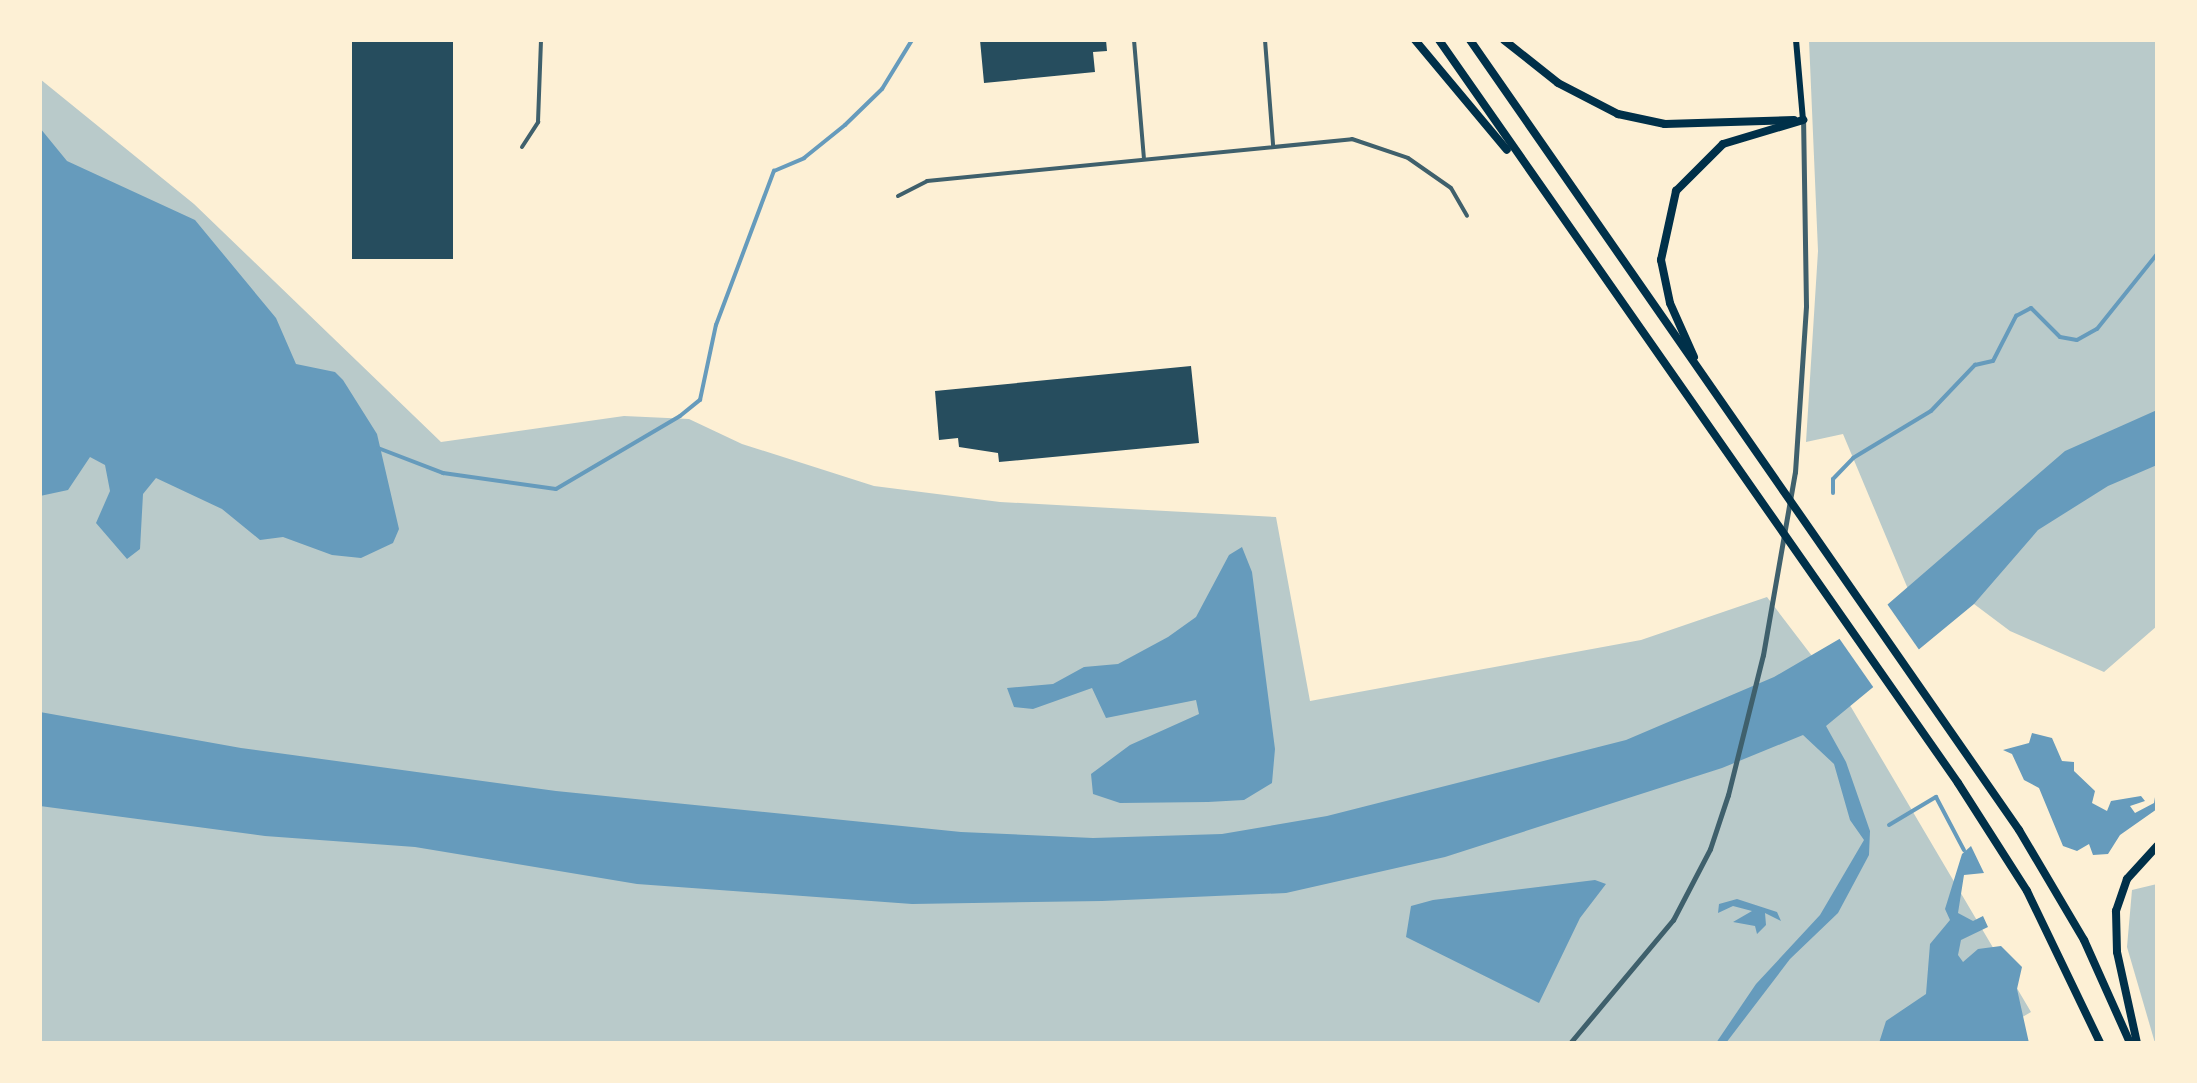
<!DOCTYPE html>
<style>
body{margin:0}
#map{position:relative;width:2197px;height:1083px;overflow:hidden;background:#fdf0d5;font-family:Inter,sans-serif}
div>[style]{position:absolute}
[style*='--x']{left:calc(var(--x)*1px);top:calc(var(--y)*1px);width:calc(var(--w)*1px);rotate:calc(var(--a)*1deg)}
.green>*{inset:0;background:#b9caca}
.water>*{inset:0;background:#669bbc}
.pier>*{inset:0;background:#fdf0d5;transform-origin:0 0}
.stream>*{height:4px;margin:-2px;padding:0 2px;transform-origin:2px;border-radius:2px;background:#669bbc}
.building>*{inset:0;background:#264d5e;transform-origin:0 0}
.minor>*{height:4px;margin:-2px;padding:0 2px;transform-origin:2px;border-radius:2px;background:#3f606c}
.tertiary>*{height:5px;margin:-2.5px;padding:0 2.5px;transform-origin:2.5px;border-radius:2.5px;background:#3f606c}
.secondary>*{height:6px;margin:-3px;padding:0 3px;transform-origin:3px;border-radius:3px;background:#003049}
.motorway>*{height:8px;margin:-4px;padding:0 4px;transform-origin:4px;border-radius:4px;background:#003049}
span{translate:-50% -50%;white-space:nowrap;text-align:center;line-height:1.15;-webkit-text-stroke:10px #fdf0d5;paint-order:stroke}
.frame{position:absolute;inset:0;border:42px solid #fdf0d5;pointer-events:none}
</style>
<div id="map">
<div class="green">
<i style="clip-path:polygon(1809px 40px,2157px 40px,2157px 626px,2104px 672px,2010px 631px,1974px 604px,1908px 589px,1843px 434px,1806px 442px,1818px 251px)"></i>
<i style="clip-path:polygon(40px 79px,194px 204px,441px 442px,624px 416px,689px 419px,742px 444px,874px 486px,1000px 502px,1276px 517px,1310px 701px,1641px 640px,1767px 597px,1851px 707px,2031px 1012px,1978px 1043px,40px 1043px)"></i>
<i style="clip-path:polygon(2157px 884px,2157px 1043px,2155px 1043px,2127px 947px,2132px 890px)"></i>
</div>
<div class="water">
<i style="clip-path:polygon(40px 128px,67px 161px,195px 220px,276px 318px,296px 364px,335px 372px,343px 380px,377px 434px,399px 529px,393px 543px,361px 558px,332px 555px,283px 537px,260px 540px,222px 509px,156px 478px,143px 494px,140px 549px,127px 559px,96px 523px,110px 491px,105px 465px,90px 457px,68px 490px,40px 496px)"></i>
<i style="clip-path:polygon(2157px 410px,2157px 465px,2108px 486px,2038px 530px,1974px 604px,1826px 726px,1846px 762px,1870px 831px,1869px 855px,1838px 913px,1790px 959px,1726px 1043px,1716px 1043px,1756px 984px,1820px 915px,1864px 840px,1850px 820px,1834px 764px,1803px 735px,1722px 768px,1445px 857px,1286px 893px,1102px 901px,912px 904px,637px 884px,415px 847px,265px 836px,40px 806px,40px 712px,241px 748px,556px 791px,961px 832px,1093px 838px,1222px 834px,1327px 816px,1626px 740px,1774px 677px,1865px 624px,2065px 451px)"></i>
<i style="clip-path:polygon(1242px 547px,1252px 572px,1275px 749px,1272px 783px,1244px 800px,1208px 802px,1120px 803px,1093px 794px,1091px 774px,1130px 745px,1199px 714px,1196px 700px,1106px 718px,1092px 688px,1033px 709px,1014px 707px,1007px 688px,1053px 684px,1084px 667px,1118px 664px,1168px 637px,1196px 617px,1229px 555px)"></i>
<i style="clip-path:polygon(2032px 733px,2052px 738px,2062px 761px,2074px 762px,2074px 771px,2095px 791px,2092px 803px,2107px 811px,2111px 801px,2141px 796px,2145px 801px,2130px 806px,2135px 813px,2154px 803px,2157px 785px,2157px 809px,2120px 835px,2108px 854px,2093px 855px,2089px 844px,2077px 851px,2063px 846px,2039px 788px,2024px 780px,2012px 754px,2003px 750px,2029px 743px)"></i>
<i style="clip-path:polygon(1971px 846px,1984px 873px,1964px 875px,1958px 913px,1973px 921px,1983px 916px,1988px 927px,1961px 940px,1958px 955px,1963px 962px,1978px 949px,2001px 946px,2022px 967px,2017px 989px,2029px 1043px,1879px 1043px,1886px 1021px,1926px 994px,1930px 944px,1950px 920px,1945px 909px,1962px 854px)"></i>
<i style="clip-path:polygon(1595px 880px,1606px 884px,1580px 918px,1539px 1003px,1406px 937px,1411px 906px,1433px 900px)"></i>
<i style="clip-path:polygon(1737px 899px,1777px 912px,1781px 921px,1765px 913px,1766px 925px,1757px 934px,1755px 926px,1733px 922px,1752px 911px,1733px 906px,1718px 913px,1719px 904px)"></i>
</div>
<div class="pier">
<i style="left:1885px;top:601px;width:67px;height:59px;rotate:55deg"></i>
</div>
<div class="stream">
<i style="--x:378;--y:448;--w:70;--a:21"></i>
<i style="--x:443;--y:473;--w:114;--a:8.1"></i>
<i style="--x:556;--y:489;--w:144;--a:-30.5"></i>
<i style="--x:680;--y:416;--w:26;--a:-39"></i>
<i style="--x:700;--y:400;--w:77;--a:-78"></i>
<i style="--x:716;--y:325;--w:165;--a:-69.4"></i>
<i style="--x:774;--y:171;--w:33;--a:-23"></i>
<i style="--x:804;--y:158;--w:53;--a:-38.8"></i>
<i style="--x:845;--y:125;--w:52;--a:-44.2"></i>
<i style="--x:882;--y:89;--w:57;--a:-58.5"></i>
<i style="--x:1833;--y:493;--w:14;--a:-90"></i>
<i style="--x:1833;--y:479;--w:29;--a:-46"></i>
<i style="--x:1853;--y:458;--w:91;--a:-31.1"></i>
<i style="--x:1931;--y:411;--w:64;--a:-46.3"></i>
<i style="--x:1975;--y:365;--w:18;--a:-13"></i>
<i style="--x:1993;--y:361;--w:51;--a:-62.9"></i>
<i style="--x:2016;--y:316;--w:17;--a:-28"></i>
<i style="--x:2031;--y:308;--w:41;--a:45"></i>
<i style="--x:2060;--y:337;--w:17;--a:10"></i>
<i style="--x:2077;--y:340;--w:23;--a:-29"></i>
<i style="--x:2097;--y:329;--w:96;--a:-51.3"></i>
<i style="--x:1889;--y:825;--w:55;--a:-30.8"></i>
<i style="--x:1936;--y:797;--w:60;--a:62.2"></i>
</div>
<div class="building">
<i style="left:352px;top:40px;width:101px;height:219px"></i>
<i style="clip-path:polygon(980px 40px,1106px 40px,1107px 51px,1093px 52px,1095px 72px,984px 83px)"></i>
<i style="clip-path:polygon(1191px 366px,1199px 443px,999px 462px,998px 453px,959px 447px,958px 438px,939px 440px,935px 391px)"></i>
</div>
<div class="minor">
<i style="--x:1134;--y:40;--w:118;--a:85.2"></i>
<i style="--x:1265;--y:40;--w:105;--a:85.6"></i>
<i style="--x:522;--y:147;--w:30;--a:-57"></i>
<i style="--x:538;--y:122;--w:82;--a:-87.9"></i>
<i style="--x:898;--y:196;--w:33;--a:-27"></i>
<i style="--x:927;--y:181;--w:427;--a:-5.6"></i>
<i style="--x:1352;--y:139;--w:59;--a:18.7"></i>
<i style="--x:1408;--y:158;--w:52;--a:34.9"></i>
<i style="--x:1451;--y:188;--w:32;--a:60"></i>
</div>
<div class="tertiary">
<i style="--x:1570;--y:1043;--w:160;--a:-50.1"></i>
<i style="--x:1673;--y:920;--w:80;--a:-62.5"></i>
<i style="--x:1710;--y:849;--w:57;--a:-71.6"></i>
<i style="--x:1728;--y:795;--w:144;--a:-76"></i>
<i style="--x:1763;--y:655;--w:186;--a:-80.1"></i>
<i style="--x:1795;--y:472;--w:166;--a:-86.2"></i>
<i style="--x:1806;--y:306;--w:186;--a:-90.9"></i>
</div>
<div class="secondary">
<i style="--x:1796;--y:40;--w:80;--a:85"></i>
</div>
<div class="motorway">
<i style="--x:1415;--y:40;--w:143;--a:50.1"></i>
<i style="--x:1439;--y:40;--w:906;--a:55.06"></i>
<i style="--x:1958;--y:783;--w:128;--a:57.4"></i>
<i style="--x:2027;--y:891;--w:169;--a:64.3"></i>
<i style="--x:1470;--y:40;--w:962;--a:55.2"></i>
<i style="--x:2019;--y:830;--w:128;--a:59.4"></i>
<i style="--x:2084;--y:940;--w:113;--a:65.9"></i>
<i style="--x:1504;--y:40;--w:69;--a:38.5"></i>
<i style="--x:1558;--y:83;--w:68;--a:27.3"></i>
<i style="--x:1618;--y:114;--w:48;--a:12"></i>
<i style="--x:1665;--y:124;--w:129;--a:-1.8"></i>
<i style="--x:1694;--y:357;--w:59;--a:-114"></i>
<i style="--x:1670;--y:303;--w:44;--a:-101.8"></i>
<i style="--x:1661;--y:260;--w:71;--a:-77.7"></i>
<i style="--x:1676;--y:191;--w:66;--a:-45"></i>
<i style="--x:1723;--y:144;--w:84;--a:-16.7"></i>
<i style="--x:2137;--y:1043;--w:93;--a:-102.4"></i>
<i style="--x:2117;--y:952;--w:41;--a:-91.4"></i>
<i style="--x:2116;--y:911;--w:34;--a:-71"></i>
<i style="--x:2127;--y:879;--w:45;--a:-47.7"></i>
</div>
<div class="frame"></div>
</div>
